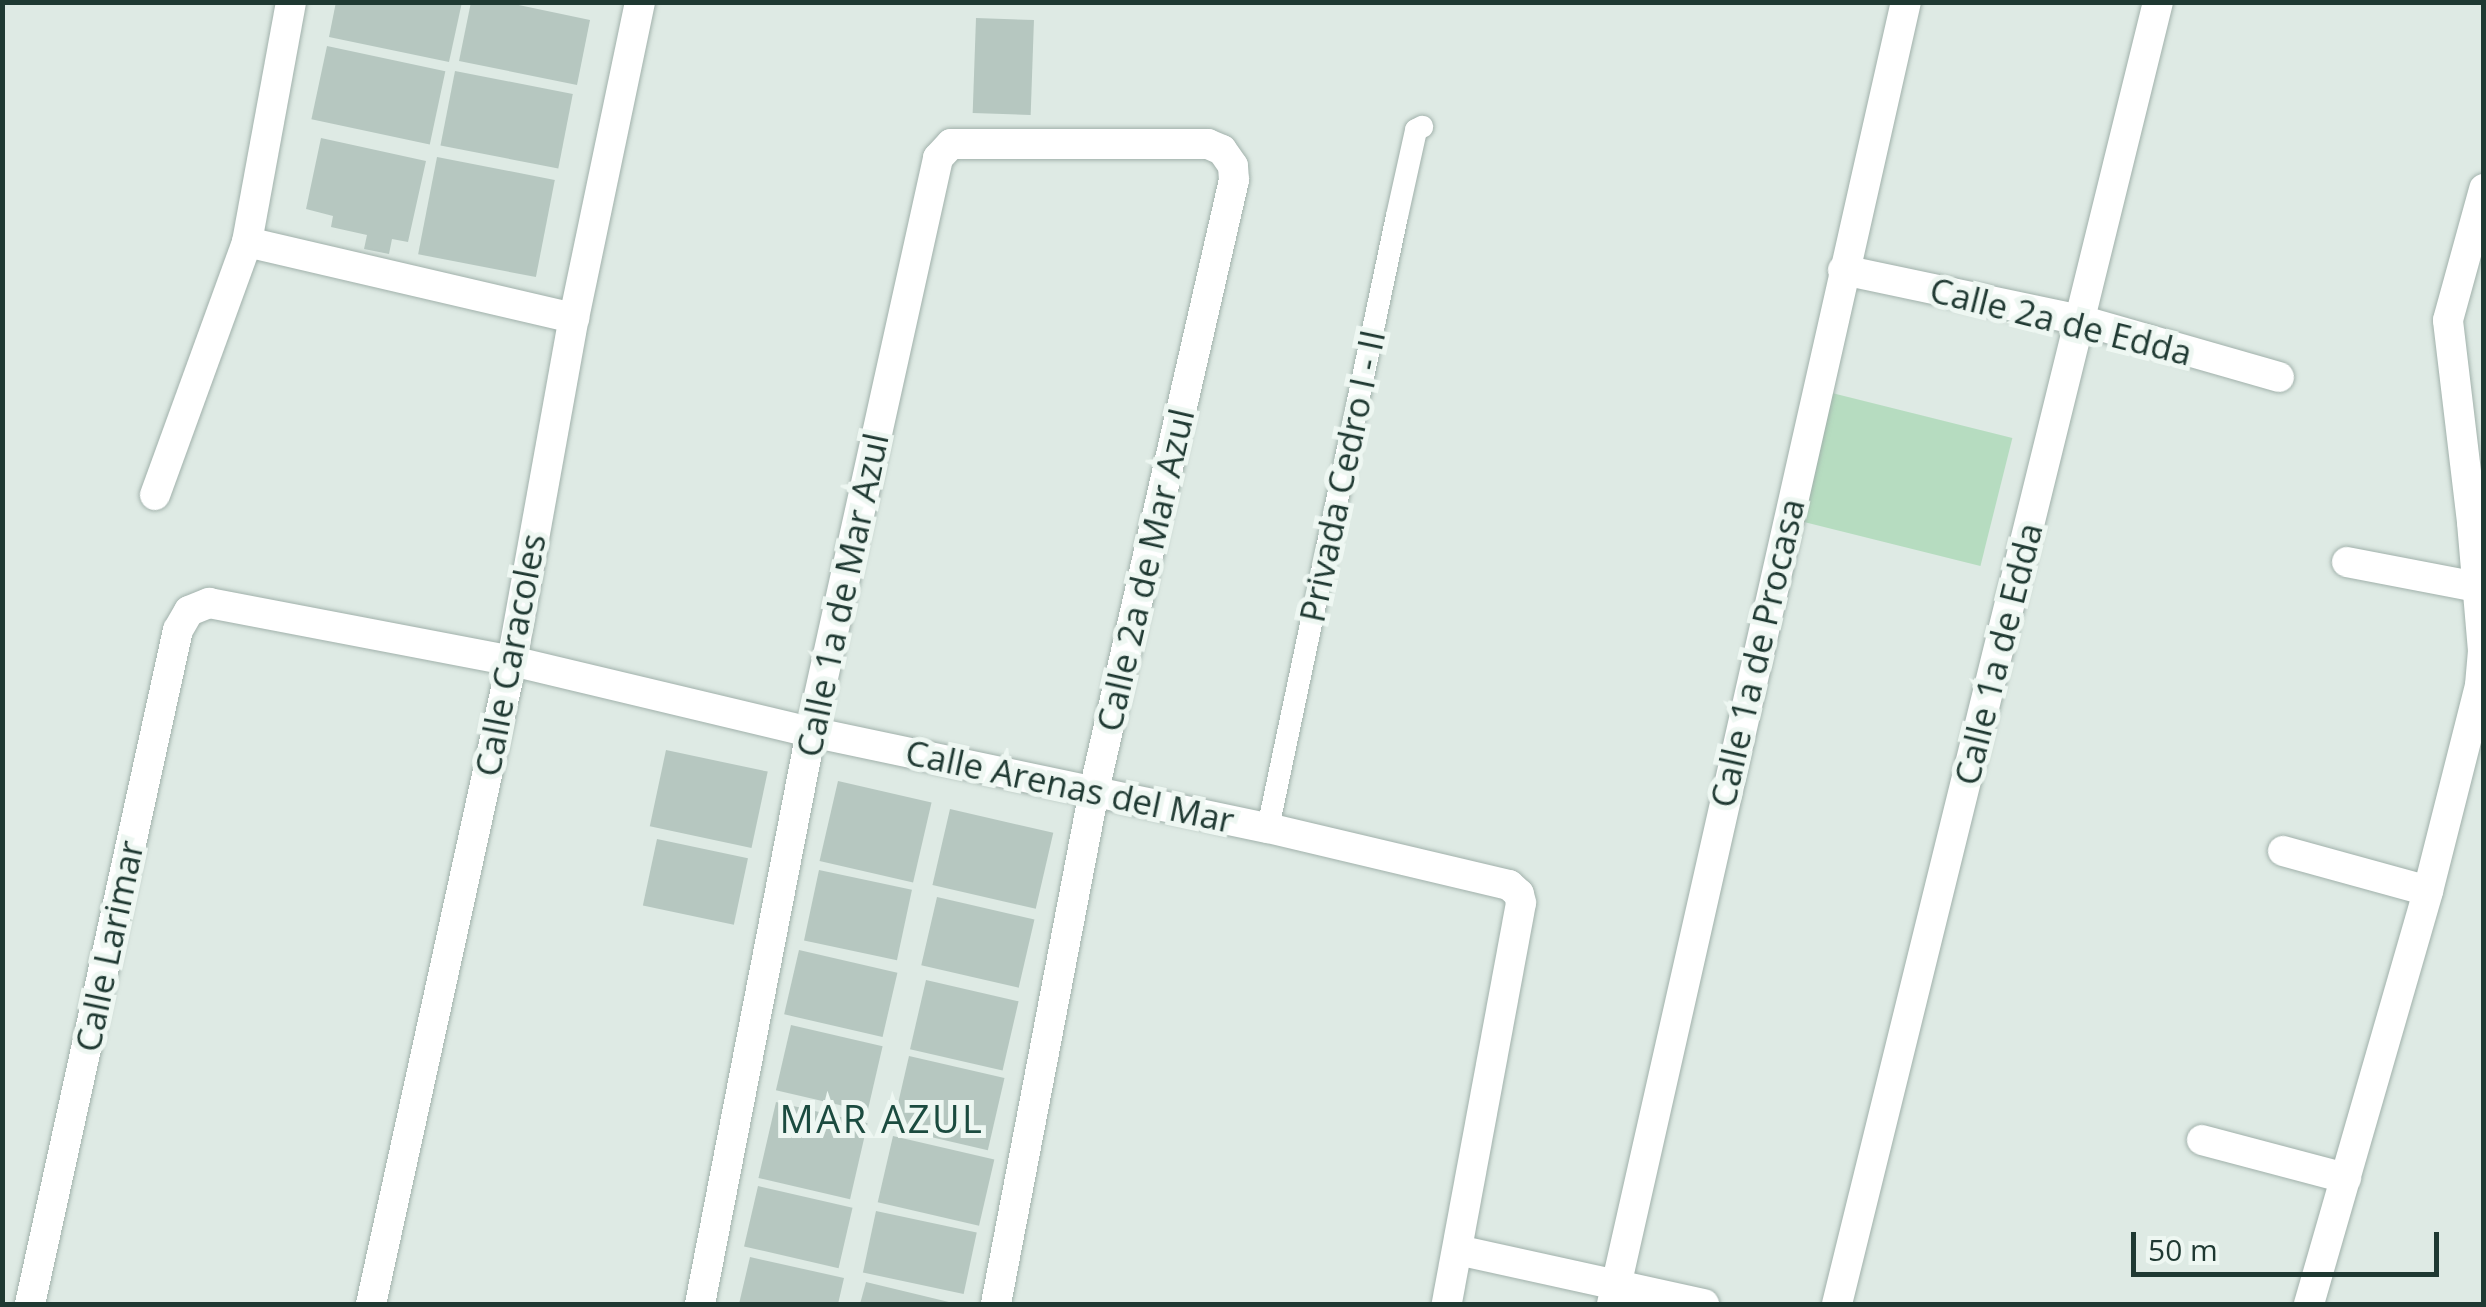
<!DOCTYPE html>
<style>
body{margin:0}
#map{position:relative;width:2486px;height:1307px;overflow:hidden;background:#deeae4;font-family:"Open Sans",sans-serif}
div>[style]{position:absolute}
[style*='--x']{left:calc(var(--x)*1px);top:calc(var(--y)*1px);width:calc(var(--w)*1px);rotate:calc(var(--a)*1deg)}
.green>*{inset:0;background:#b6dcc0;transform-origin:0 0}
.building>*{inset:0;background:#b6c7c0;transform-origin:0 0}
.roads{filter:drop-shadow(0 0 2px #a1b1ab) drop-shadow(0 0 2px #a1b1ab)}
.service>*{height:22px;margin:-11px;padding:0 11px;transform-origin:11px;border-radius:11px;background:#fff}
.minor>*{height:30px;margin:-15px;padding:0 15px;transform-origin:15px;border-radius:15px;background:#fff}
span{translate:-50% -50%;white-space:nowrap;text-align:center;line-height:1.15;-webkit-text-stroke:10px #eef7f2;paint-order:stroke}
.street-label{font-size:35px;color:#1f3932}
.neighbourhood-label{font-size:38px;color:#1b4b3f;letter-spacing:2.5px}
.frame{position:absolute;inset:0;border:5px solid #1f3932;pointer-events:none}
.scale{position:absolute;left:2131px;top:1232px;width:308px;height:45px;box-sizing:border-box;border:5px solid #1f3932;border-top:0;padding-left:12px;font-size:30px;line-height:35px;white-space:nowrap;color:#1f3932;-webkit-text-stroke:8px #eef7f2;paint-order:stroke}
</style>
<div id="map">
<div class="green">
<i style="left:1828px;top:392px;width:190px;height:132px;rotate:14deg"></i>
</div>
<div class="building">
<i style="clip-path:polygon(336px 2px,462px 2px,449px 62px,329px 37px)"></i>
<i style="clip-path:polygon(471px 2px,504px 2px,590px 20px,577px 85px,459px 61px)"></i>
<i style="left:976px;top:18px;width:58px;height:95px;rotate:2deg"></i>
<i style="left:327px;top:46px;width:121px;height:75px;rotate:12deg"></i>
<i style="left:455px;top:71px;width:120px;height:76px;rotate:11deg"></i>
<i style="clip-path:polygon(321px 138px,426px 161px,408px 242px,392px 239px,389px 254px,364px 249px,367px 235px,331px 227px,333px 216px,306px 209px)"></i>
<i style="left:437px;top:157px;width:120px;height:99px;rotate:11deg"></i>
<i style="left:666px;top:750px;width:104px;height:78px;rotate:12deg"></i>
<i style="left:838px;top:781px;width:96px;height:82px;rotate:13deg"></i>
<i style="left:950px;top:809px;width:106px;height:78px;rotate:13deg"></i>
<i style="left:657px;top:839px;width:93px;height:68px;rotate:12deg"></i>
<i style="left:819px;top:870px;width:95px;height:72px;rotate:12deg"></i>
<i style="left:937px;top:897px;width:100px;height:70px;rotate:13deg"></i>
<i style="left:799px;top:950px;width:101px;height:66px;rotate:13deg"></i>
<i style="left:926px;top:980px;width:95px;height:71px;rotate:13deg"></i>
<i style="left:791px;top:1025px;width:94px;height:67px;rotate:13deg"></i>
<i style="left:909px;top:1056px;width:98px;height:74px;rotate:13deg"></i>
<i style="left:776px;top:1102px;width:94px;height:78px;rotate:13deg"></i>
<i style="left:893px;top:1136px;width:104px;height:68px;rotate:13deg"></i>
<i style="left:758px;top:1186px;width:97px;height:62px;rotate:13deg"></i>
<i style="left:876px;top:1211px;width:103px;height:63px;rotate:12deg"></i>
<i style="clip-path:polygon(750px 1257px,844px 1278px,838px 1304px,739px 1304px)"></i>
<i style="clip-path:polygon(866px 1282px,953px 1303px,953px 1304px,860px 1304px)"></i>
</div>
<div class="roads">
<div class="service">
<i style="--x:1268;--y:828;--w:625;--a:-78.1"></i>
<i style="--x:1397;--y:216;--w:88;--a:-77.5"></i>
<i style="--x:1416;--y:130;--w:7;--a:-27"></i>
</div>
<div class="minor">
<i style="--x:247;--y:242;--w:336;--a:13.1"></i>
<i style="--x:1843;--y:270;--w:242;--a:11.9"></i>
<i style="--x:2080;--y:320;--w:207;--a:16"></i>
<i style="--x:155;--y:495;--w:269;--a:-70"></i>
<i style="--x:247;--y:242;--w:244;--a:-79.6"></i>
<i style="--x:2347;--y:562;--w:132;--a:10.9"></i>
<i style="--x:2283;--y:851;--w:150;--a:15.4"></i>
<i style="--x:2202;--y:1140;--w:149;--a:14.8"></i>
<i style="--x:1458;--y:1250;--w:252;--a:12.4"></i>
<i style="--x:30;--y:1304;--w:690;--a:-77.62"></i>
<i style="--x:178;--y:630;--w:22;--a:-60"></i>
<i style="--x:189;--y:611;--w:22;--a:-22"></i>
<i style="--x:209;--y:603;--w:309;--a:10.8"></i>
<i style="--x:512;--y:661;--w:307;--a:13.4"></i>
<i style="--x:811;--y:732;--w:467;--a:11.9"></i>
<i style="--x:1268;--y:828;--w:248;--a:13.3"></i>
<i style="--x:1509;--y:885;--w:13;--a:42"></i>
<i style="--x:1519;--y:894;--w:9;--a:77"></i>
<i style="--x:1521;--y:903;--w:408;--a:100.5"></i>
<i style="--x:371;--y:1304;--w:658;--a:-77.63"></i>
<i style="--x:512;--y:661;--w:349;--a:-79.8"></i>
<i style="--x:574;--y:318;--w:323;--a:-78.2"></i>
<i style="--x:700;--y:1304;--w:583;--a:-79.02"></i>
<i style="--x:811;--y:732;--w:588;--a:-77.52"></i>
<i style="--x:938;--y:158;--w:19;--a:-47"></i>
<i style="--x:951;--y:144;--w:257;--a:0"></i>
<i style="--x:1208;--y:144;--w:15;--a:23"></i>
<i style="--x:1222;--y:150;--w:19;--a:55"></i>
<i style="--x:1233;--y:166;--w:14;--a:86"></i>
<i style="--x:1234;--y:180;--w:627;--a:102.91"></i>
<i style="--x:1094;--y:791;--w:522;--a:100.82"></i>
<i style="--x:1612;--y:1304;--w:1335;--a:-77.28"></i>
<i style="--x:1837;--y:1304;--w:1341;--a:-76.15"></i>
<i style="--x:2309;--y:1304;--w:430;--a:-73.9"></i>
<i style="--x:2428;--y:891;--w:212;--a:-75.8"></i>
<i style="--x:2480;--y:685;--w:34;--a:-85"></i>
<i style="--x:2483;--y:651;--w:129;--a:-94.9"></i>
<i style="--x:2472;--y:522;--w:203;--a:-96.8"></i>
<i style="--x:2448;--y:320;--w:136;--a:-74.6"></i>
</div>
</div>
<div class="street-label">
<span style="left:2061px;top:321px;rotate:14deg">Calle 2a de Edda</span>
<span style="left:1342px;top:476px;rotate:-78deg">Privada Cedro I - II</span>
<span style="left:1145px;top:570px;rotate:-77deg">Calle 2a de Mar Azul</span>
<span style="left:842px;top:595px;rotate:-78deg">Calle 1a de Mar Azul</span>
<span style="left:1757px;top:653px;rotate:-77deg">Calle 1a de Procasa</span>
<span style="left:1998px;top:654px;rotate:-76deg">Calle 1a de Edda</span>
<span style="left:510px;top:655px;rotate:-79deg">Calle Caracoles</span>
<span style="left:1070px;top:786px;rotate:12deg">Calle Arenas del Mar</span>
<span style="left:109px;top:946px;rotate:-78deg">Calle Larimar</span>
</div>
<div class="neighbourhood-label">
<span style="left:882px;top:1119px">MAR AZUL</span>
</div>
<div class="frame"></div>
<div class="scale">50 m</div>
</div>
